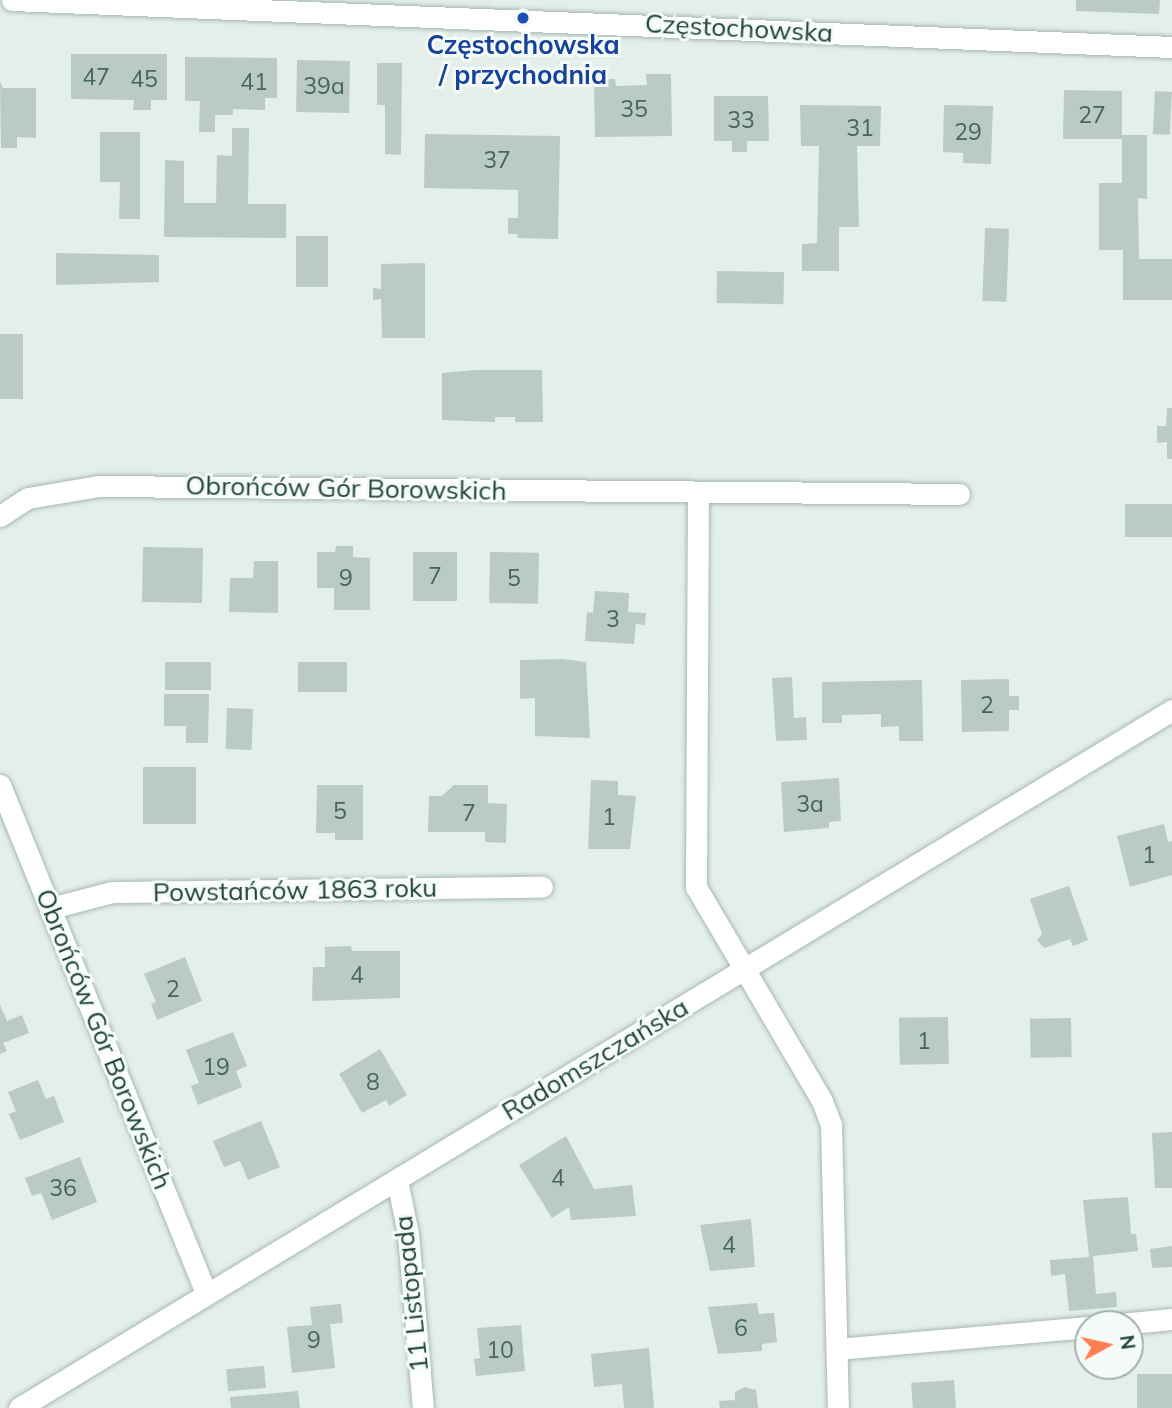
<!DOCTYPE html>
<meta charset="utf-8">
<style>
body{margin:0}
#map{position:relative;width:1172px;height:1408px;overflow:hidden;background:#e4efea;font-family:Mulish,sans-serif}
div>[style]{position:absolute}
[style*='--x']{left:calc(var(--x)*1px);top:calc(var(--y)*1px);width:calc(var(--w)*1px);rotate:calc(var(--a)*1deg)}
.building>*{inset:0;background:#b9cbc3;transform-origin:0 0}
.roads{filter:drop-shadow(0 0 2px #a6b8b2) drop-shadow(0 0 2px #a6b8b2)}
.minor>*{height:21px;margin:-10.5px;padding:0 10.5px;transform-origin:10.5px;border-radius:10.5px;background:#fff}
.dots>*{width:19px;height:19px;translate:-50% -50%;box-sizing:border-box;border:4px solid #f5fbf8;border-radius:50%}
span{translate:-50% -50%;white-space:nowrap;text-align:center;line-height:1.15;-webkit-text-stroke:6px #f5fbf8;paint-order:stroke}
.number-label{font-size:23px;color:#47665c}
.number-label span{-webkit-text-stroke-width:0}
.street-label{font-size:26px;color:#21443a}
.transit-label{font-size:26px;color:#164399;font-weight:700}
.north{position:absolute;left:1074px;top:1310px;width:70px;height:70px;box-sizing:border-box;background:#f5fbf8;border:2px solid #a0b2ac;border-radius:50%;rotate:82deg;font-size:19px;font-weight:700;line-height:28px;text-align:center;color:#21443a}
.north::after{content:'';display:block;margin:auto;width:24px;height:32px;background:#ff7d52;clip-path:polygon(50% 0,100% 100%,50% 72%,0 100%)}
</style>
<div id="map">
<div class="building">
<i style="clip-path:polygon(1076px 0,1160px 0,1159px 14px,1076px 11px)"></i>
<i style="clip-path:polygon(71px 54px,167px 54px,167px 100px,151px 100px,151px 110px,133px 110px,134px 100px,71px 99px)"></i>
<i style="clip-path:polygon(185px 57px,277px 58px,277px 98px,265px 98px,265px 110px,233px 109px,233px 115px,215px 115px,215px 132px,199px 132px,200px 101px,185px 101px)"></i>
<i style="left:297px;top:60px;width:53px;height:52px;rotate:1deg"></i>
<i style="clip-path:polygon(377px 63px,402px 63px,401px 155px,385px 154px,385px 105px,377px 105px)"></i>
<i style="clip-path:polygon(646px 74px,671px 74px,672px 136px,595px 137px,594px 87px,605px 87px,605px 79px,615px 79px,616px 86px,647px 85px)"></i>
<i style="clip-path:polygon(0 82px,3px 88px,36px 88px,36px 138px,17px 137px,17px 148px,1px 148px)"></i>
<i style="clip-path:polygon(1064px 90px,1122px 91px,1122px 135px,1147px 135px,1147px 199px,1138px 198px,1139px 259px,1172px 259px,1172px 300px,1123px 300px,1123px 250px,1099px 250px,1099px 183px,1122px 183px,1122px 139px,1063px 139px)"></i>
<i style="left:1155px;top:91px;width:17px;height:43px;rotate:3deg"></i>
<i style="clip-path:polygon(714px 96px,768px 96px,769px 141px,747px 141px,747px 152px,732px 152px,732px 141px,714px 141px)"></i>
<i style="clip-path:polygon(800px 105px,881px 106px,880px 146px,857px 146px,859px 227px,839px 227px,839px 271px,802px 271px,802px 244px,817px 243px,819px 146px,801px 146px)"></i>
<i style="clip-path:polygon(944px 105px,993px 106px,991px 164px,963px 163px,963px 153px,943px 152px)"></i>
<i style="clip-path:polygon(232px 128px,249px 128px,248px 204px,286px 204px,286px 238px,164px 237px,165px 160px,184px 161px,184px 203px,216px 203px,217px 155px,232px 156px)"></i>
<i style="clip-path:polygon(100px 132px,140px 132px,140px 219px,119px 219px,120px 182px,100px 182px)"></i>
<i style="clip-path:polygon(425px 134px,560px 136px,558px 239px,518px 238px,517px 234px,508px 234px,508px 218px,518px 218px,518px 190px,424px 188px)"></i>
<i style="left:985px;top:228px;width:24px;height:73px;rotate:2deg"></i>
<i style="left:296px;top:236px;width:32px;height:51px"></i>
<i style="clip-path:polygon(56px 253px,159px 255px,159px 282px,56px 285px)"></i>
<i style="clip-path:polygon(425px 263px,425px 338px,382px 338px,381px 299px,373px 300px,373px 288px,381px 289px,381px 264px)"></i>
<i style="left:717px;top:271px;width:67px;height:32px;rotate:1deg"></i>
<i style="left:0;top:334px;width:23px;height:65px"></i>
<i style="clip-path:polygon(475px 370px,542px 370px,543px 422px,515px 422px,515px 417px,495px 417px,495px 422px,442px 420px,442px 373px)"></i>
<i style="clip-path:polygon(1167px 408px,1172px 408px,1172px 459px,1167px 459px,1167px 442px,1157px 443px,1157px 426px,1166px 426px)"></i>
<i style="left:1125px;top:504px;width:47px;height:33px"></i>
<i style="clip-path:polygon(336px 546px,353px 546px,353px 557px,370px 558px,370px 610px,334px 610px,334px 588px,317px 588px,317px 552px,335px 552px)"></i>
<i style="left:143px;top:547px;width:60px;height:55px;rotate:1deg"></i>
<i style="left:413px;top:552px;width:44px;height:49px"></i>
<i style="left:490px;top:552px;width:49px;height:51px;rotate:1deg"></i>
<i style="clip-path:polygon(254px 561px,278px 561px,278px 613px,229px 612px,230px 578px,253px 578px)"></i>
<i style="clip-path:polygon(595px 591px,629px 593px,628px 612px,646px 613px,645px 625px,636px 624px,634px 644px,585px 641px,587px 612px,593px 613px)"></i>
<i style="clip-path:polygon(563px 659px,586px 662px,590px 738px,535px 736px,535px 698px,520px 699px,520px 660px)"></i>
<i style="left:165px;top:662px;width:46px;height:28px"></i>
<i style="left:298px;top:662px;width:49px;height:30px"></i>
<i style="clip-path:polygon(792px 677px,794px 718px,806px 717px,807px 740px,776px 741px,772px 678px)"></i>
<i style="clip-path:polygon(1009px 679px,1009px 696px,1019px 696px,1019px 710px,1009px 710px,1009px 731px,962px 732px,961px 680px)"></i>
<i style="clip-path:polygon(922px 680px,923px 741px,899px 741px,899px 726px,881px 727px,881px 714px,842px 715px,842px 723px,822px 723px,822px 682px)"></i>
<i style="clip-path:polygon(164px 694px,209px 694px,208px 743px,186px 743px,186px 726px,164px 726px)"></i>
<i style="left:227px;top:708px;width:26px;height:41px;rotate:2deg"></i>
<i style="left:143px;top:767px;width:53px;height:57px"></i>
<i style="clip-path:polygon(839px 778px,841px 821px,829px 822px,829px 828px,784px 832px,781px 782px)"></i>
<i style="clip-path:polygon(591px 780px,618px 781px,618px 795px,636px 796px,630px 849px,588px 849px)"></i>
<i style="clip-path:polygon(317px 785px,363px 785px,363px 840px,335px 840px,335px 833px,316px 833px)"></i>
<i style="clip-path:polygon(454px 785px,488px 785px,488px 803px,507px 804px,506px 843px,485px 842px,485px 832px,428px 832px,429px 796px,442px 796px)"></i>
<i style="clip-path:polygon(1164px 824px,1168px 842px,1172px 841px,1172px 875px,1130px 887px,1117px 836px)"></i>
<i style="clip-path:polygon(1069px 886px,1088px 940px,1073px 946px,1070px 939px,1044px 948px,1037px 940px,1042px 934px,1030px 899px)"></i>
<i style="clip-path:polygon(351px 946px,352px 951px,400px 951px,400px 998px,312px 1001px,313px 967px,325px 967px,325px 947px)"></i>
<i style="clip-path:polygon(185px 957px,202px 1001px,157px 1020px,151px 1004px,156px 1002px,144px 974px)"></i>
<i style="clip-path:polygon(0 1005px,7px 1021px,22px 1015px,29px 1033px,3px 1043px,7px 1051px,0 1054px)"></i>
<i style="left:948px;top:1017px;width:47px;height:49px;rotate:89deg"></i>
<i style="left:1071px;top:1018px;width:39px;height:41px;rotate:89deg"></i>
<i style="clip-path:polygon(233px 1032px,247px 1066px,236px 1071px,242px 1087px,198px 1105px,191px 1086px,199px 1083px,186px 1050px)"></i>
<i style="clip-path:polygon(380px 1049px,407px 1095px,389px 1106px,386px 1100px,362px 1113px,339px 1074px)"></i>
<i style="clip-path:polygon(38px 1080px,46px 1099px,54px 1096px,64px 1122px,20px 1140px,9px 1114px,16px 1111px,8px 1092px)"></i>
<i style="clip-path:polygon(261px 1121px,280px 1167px,248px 1180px,240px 1161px,224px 1167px,213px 1141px)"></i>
<i style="clip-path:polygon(1172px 1132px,1172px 1188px,1155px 1188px,1152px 1133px)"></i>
<i style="clip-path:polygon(566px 1136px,594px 1189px,632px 1185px,636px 1216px,571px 1220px,569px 1207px,552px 1218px,519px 1165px)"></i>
<i style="clip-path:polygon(80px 1157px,97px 1202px,52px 1220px,41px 1193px,32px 1196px,25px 1178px)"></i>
<i style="clip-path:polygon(1128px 1197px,1131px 1234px,1136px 1234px,1138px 1251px,1093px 1256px,1096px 1294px,1116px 1292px,1117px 1307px,1069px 1311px,1065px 1274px,1051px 1276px,1050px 1260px,1089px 1257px,1083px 1200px)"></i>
<i style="clip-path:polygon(751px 1219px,755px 1267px,710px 1271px,700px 1225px)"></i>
<i style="clip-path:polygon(1172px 1246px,1172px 1267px,1152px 1268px,1150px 1249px)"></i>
<i style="clip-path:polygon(757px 1303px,759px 1314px,774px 1313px,777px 1342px,762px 1344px,762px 1351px,718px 1354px,708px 1307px)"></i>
<i style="clip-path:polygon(341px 1304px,343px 1323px,330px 1324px,335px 1368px,292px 1373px,287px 1327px,312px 1325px,310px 1307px)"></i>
<i style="clip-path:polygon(521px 1325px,525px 1371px,476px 1376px,474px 1359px,480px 1358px,477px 1328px)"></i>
<i style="clip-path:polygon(649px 1348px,654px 1408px,624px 1408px,622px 1384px,594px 1387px,591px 1354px)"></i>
<i style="left:264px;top:1366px;width:22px;height:38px;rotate:85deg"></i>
<i style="left:1172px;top:1374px;width:34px;height:35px;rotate:90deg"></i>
<i style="left:954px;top:1380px;width:28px;height:43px;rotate:86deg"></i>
<i style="clip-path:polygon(745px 1387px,756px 1390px,758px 1408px,720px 1408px,719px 1401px,735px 1400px,735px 1392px)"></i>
<i style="clip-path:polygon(298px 1391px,300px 1408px,231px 1408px,230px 1397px)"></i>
</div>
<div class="roads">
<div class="minor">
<i style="--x:12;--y:0;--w:1161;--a:2.32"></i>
<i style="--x:698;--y:492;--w:395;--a:90.3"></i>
<i style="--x:696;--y:887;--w:248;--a:59.5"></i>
<i style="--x:822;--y:1101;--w:26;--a:69"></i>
<i style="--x:831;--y:1125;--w:283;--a:88.6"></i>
<i style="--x:0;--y:516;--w:33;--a:-33"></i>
<i style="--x:28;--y:498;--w:71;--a:-9.7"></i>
<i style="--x:98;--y:486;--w:861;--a:0.53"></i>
<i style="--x:0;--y:785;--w:548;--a:67.93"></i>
<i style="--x:51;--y:908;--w:63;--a:-14.7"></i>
<i style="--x:112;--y:892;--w:430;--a:-0.7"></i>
<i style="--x:397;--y:1180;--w:55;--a:78.5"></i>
<i style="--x:408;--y:1234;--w:175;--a:85.1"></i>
<i style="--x:1120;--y:1324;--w:52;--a:-5.5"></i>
<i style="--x:837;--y:1349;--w:252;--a:-5"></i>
<i style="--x:19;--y:1408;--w:1348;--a:-31.19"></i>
</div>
</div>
<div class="dots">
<i style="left:523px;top:18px;background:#1a4fb4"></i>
</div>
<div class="number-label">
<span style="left:96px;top:77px">47</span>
<span style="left:144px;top:79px">45</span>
<span style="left:254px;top:82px">41</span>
<span style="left:324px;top:86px">39a</span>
<span style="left:634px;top:109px">35</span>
<span style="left:1092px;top:115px">27</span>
<span style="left:741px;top:120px">33</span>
<span style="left:860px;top:128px">31</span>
<span style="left:968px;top:132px">29</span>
<span style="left:497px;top:160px">37</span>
<span style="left:435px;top:576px">7</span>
<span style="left:346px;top:578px">9</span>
<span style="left:514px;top:578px">5</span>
<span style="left:613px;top:619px">3</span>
<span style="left:987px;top:705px">2</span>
<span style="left:810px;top:804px">3a</span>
<span style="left:340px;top:811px">5</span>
<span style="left:469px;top:813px">7</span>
<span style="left:609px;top:817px">1</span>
<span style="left:1149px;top:855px">1</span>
<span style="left:357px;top:975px">4</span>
<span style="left:173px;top:989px">2</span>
<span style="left:924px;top:1041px">1</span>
<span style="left:216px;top:1067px">19</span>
<span style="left:373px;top:1082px">8</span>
<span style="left:558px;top:1178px">4</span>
<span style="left:63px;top:1188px">36</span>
<span style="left:729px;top:1245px">4</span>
<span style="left:741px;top:1328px">6</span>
<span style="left:314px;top:1340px">9</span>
<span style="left:500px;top:1350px">10</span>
</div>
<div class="street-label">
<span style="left:739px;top:28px;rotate:3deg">Częstochowska</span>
<span style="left:346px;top:488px;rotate:1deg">Obrońców Gór Borowskich</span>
<span style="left:295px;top:890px;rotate:-1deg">Powstańców 1863 roku</span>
<span style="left:104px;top:1039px;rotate:68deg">Obrońców Gór Borowskich</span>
<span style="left:595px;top:1059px;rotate:-31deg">Radomszczańska</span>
<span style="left:411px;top:1294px;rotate:-96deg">11 Listopada</span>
</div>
<div class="transit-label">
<span style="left:523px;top:60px">Częstochowska<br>/ przychodnia</span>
</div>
<div class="north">N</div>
</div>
